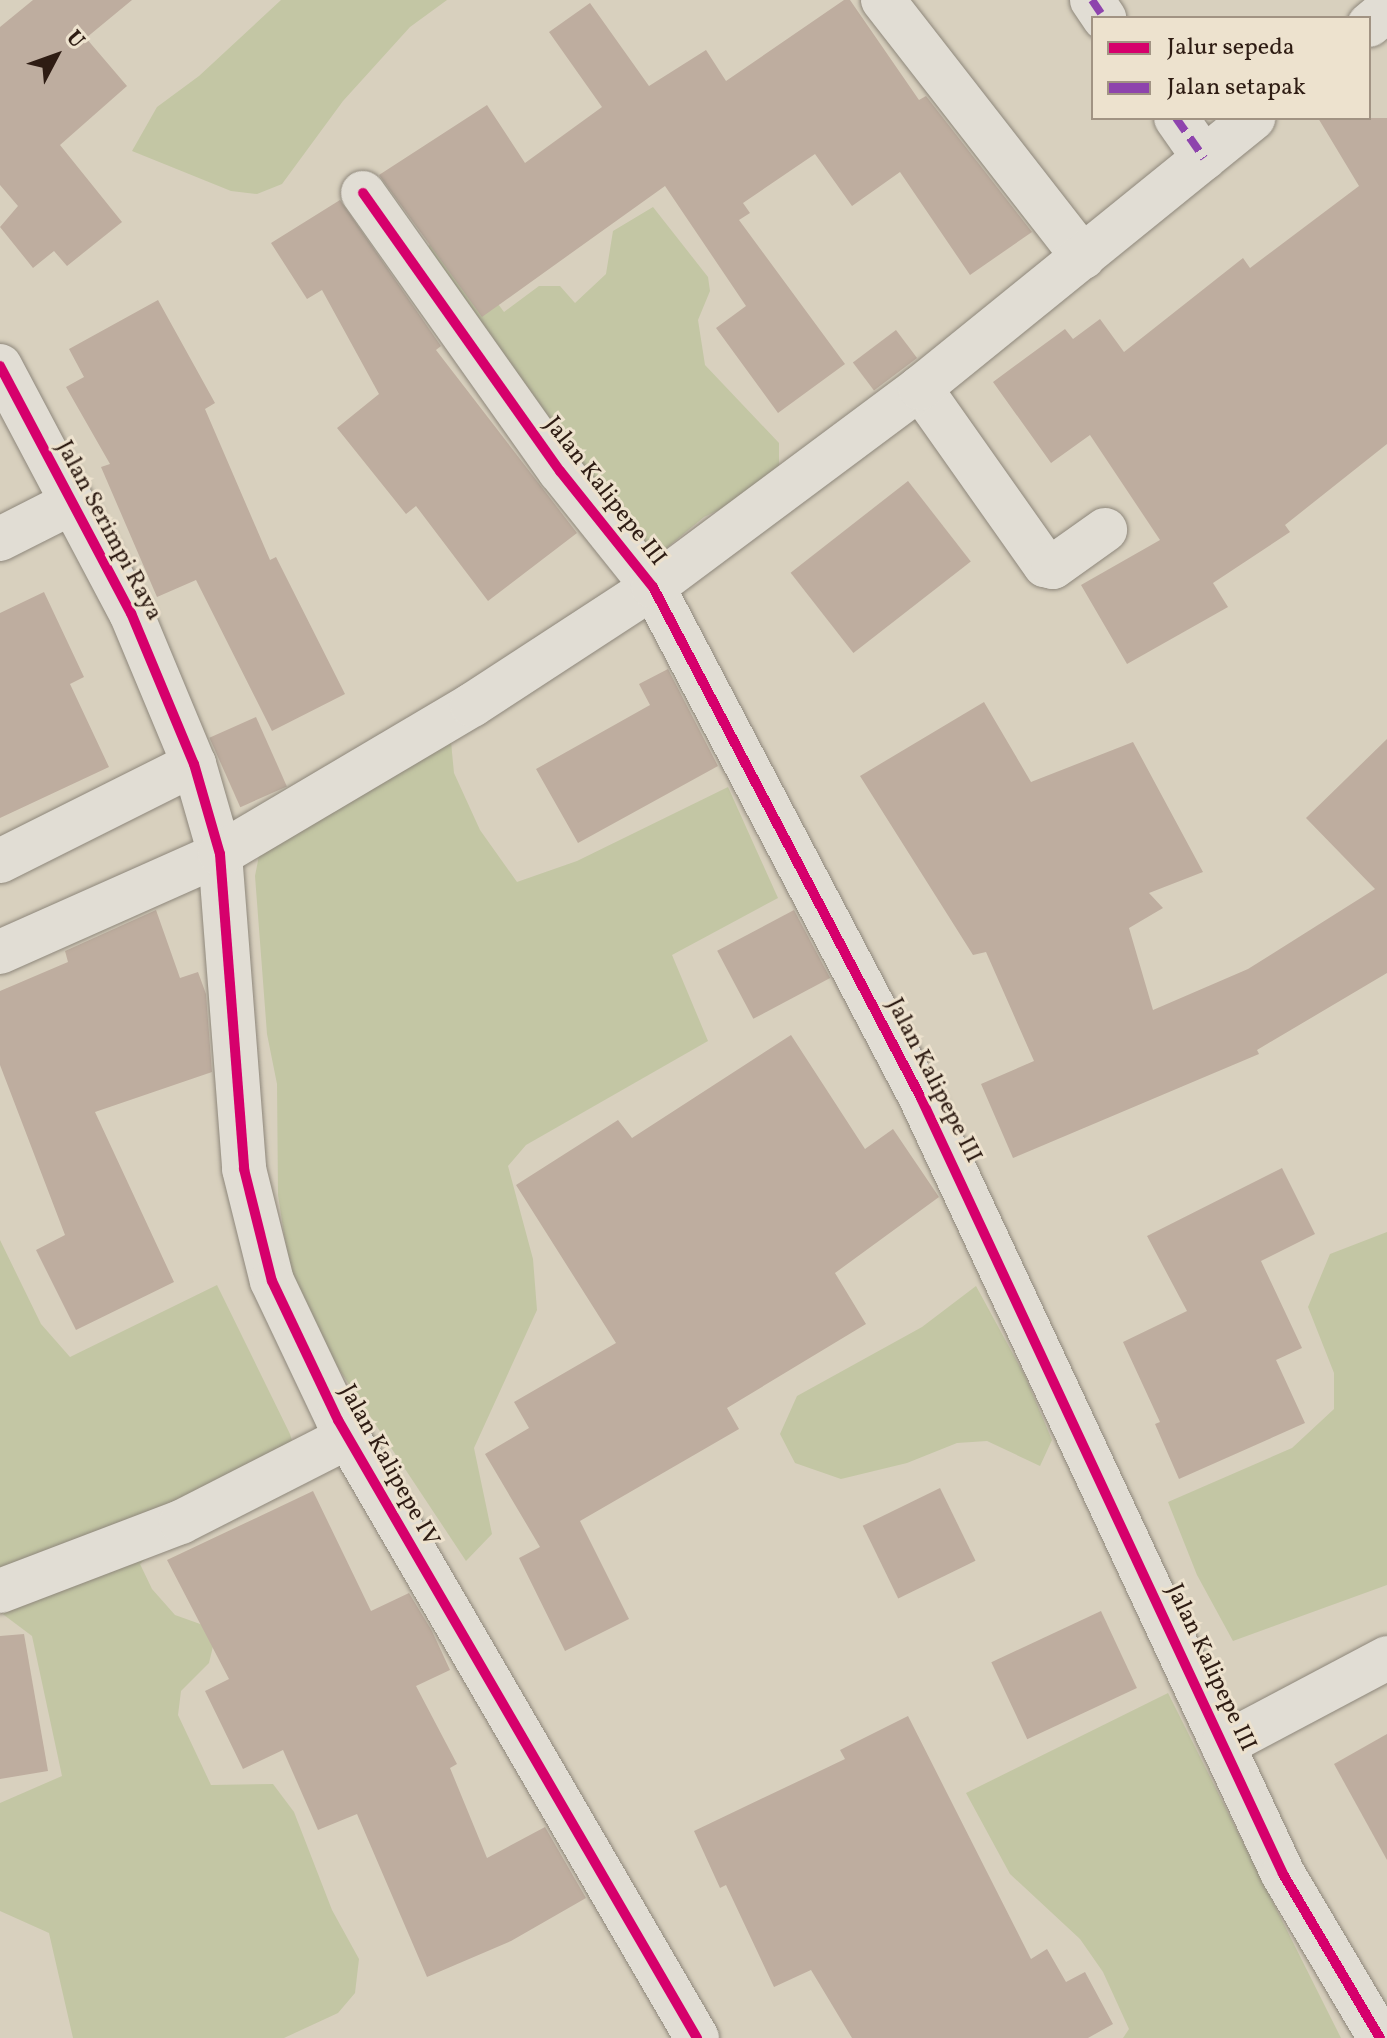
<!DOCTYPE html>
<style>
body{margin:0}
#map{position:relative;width:1387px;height:2038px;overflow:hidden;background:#d8d0be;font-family:Vollkorn,serif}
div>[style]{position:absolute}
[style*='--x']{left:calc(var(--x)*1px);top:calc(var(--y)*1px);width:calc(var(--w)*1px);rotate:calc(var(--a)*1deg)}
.green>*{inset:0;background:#c3c6a4}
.building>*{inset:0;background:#bead9f;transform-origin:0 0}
.roads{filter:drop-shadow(0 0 2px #8e877b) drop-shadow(0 0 2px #8e877b)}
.minor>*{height:44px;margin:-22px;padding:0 22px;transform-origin:22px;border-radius:22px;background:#e1ddd4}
.quiet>*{height:8px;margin-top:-4px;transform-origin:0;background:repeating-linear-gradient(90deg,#8e44ad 0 16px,transparent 0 24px)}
.cycleway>*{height:10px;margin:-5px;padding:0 5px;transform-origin:5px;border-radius:5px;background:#d6006c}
span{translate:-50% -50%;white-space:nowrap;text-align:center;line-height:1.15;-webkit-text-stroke:6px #ede2ce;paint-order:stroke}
.street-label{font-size:24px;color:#2e1c13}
.legend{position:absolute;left:1091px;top:16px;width:280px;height:104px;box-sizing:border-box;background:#ede2ce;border:2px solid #a19383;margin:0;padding:10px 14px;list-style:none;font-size:24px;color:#2e1c13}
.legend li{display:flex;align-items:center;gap:16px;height:40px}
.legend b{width:40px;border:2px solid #a19383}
.north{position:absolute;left:16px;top:16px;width:80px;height:80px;-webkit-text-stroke:6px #ede2ce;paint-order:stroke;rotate:49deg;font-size:22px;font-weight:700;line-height:32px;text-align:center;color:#2e1c13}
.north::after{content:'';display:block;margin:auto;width:28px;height:36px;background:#2e1c13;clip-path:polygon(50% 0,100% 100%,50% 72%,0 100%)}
</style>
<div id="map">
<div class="green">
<i style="clip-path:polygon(281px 0,447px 0,410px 27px,343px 101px,282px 184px,257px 194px,231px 191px,132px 151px,157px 107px,199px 76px)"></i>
<i style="clip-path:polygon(653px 207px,708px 277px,710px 291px,698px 320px,705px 365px,779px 443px,779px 472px,767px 487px,704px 517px,640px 570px,425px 265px,429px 245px,451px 240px,504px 312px,539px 286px,560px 286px,575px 303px,606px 274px,613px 231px)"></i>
<i style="clip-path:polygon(451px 742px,454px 773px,480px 830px,517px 882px,577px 861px,728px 787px,778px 898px,672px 955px,708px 1041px,526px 1145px,508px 1166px,533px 1259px,537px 1310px,474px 1448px,492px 1534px,466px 1561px,319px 1339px,292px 1286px,278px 1195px,277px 1084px,267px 1034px,255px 876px,262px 840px)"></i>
<i style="clip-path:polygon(1387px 1232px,1387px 1585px,1233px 1641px,1197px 1575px,1168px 1502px,1292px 1448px,1334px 1409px,1334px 1373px,1308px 1307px,1330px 1254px)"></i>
<i style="clip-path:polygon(0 1240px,41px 1324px,70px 1357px,217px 1285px,290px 1434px,299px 1465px,162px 1543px,140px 1564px,152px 1589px,175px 1615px,203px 1625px,215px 1638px,209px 1663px,181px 1691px,178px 1715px,211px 1785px,273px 1784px,294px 1812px,332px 1910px,359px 1959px,355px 1993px,338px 2013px,284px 2038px,73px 2038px,49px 1933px,0 1911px,0 1803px,62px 1776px,32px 1636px,0 1612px)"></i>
<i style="clip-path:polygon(976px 1286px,1025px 1376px,1052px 1440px,1040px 1466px,987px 1441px,957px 1443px,907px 1463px,841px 1479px,795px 1463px,780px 1434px,797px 1396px,922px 1327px)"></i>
<i style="clip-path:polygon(1168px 1693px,1341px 2038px,1123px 2038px,1129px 2029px,1103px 1972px,1080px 1939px,1010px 1874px,966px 1793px)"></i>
</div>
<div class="building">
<i style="clip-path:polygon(33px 0,132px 0,86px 38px,127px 86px,60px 145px,122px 222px,67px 266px,54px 251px,33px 268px,0 227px,18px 206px,0 185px,0 27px)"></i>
<i style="clip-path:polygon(844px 0,850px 0,919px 100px,926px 96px,1032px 232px,970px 275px,900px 172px,852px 206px,815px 154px,743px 203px,750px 213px,739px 220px,845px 364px,778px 413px,716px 328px,746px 306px,665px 186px,482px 317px,379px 175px,487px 105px,525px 163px,602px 107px,549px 32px,590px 3px,649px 86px,706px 50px,726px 81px)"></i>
<i style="clip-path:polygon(1318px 118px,1387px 118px,1387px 444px,1285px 525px,1290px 532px,1213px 583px,1228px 607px,1127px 664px,1081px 585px,1160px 540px,1090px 435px,1051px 463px,993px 382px,1065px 329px,1073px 339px,1100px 319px,1124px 352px,1243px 258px,1250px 268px,1359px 186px)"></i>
<i style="clip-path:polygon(340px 200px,441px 346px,436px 350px,577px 533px,488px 601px,416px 506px,406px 514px,337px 428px,379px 394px,322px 290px,307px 299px,271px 243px)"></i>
<i style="clip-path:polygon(158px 300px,215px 403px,205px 409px,270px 560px,276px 557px,345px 694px,272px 731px,196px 580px,157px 597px,101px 467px,110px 464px,66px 387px,84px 377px,69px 349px)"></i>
<i style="left:896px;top:330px;width:35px;height:54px;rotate:53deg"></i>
<i style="left:908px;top:481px;width:102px;height:149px;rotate:52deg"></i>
<i style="clip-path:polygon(44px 592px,84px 677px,70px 684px,109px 767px,0 818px,0 613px)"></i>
<i style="clip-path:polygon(668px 669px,718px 766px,578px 843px,536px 769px,650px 705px,639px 684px)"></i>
<i style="clip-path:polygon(984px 702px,1031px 782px,1133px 742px,1203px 872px,1149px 893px,1163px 908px,1129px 928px,1153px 1010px,1248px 969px,1375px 889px,1306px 818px,1387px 739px,1387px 973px,1257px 1050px,1259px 1054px,1013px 1158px,981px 1084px,1034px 1061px,986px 952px,973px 955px,860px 776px)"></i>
<i style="left:256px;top:717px;width:76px;height:51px;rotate:66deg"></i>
<i style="clip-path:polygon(156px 910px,180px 978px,198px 972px,206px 994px,212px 1072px,95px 1112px,174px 1282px,76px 1330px,36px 1250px,65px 1235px,0 1065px,0 991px,68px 962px,65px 951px)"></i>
<i style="left:794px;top:910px;width:77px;height:87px;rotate:62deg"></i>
<i style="clip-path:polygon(791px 1035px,865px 1149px,893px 1129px,939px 1197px,835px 1273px,866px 1324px,727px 1408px,739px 1429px,580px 1521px,629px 1619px,565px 1651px,519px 1558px,540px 1547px,485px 1454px,529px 1428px,514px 1402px,616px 1343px,516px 1185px,618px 1120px,632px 1138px)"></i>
<i style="clip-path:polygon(1282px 1168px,1315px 1234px,1261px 1261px,1302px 1348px,1276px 1360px,1305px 1423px,1179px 1479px,1155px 1424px,1160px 1422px,1123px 1342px,1187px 1311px,1147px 1236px)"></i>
<i style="left:940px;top:1488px;width:81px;height:86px;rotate:64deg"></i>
<i style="clip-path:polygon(313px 1491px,371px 1611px,409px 1593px,432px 1631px,450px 1670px,416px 1686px,457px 1764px,450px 1768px,487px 1858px,545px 1827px,586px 1898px,511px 1941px,427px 1977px,357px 1814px,318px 1830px,283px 1750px,243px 1769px,205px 1691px,229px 1679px,167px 1560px)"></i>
<i style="left:1101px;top:1611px;width:85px;height:121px;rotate:65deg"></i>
<i style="clip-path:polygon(24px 1634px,48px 1771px,0 1779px,0 1636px)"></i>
<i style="clip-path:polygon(908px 1716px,1031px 1959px,1047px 1949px,1066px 1982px,1085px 1972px,1113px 2024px,1088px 2038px,852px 2038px,811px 1970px,774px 1987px,726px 1885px,720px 1888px,694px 1831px,845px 1759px,840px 1750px)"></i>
<i style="clip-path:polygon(1387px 1734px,1387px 1860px,1334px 1764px)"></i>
</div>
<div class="roads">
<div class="minor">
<i style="--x:883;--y:0;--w:326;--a:52.1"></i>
<i style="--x:1092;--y:0;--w:22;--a:56"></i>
<i style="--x:1369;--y:25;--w:23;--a:-40"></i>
<i style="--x:1176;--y:118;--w:49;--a:55"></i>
<i style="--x:363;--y:193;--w:341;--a:54.7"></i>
<i style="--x:560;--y:471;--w:149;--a:51.3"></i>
<i style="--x:653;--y:587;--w:577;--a:62.32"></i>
<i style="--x:921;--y:1098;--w:856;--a:64.99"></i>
<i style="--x:1283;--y:1874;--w:191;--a:59.4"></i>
<i style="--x:0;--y:366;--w:280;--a:62.1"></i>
<i style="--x:131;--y:613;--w:164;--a:67.4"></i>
<i style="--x:194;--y:764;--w:94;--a:73.9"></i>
<i style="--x:220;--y:854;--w:316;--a:85.6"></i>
<i style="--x:244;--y:1169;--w:115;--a:76"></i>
<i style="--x:272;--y:1281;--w:154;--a:64.6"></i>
<i style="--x:338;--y:1420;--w:715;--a:59.85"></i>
<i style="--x:920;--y:388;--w:217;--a:54.8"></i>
<i style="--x:1045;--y:565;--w:8;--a:14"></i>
<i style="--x:1053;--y:567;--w:64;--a:-35.4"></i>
<i style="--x:0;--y:539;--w:80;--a:-26.9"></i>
<i style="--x:0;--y:861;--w:217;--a:-26.6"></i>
<i style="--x:0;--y:952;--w:241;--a:-24"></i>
<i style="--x:220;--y:854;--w:293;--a:-30.6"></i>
<i style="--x:472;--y:705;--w:216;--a:-33.1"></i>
<i style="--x:653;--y:587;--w:333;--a:-36.7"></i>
<i style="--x:920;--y:388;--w:429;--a:-39"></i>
<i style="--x:0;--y:1591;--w:194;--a:-20.9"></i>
<i style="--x:181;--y:1522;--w:187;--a:-27"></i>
<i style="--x:1223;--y:1745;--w:186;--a:-27.9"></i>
</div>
</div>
<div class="quiet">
<i style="--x:1092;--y:0;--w:22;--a:56"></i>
<i style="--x:1176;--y:118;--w:49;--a:55"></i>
</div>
<div class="cycleway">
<i style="--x:363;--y:193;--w:341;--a:54.7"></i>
<i style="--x:560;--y:471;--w:149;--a:51.3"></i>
<i style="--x:653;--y:587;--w:577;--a:62.32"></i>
<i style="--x:921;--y:1098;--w:856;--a:64.99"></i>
<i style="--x:1283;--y:1874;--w:191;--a:59.4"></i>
<i style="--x:0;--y:366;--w:280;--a:62.1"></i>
<i style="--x:131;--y:613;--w:164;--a:67.4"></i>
<i style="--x:194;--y:764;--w:94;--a:73.9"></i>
<i style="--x:220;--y:854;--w:316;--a:85.6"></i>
<i style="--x:244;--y:1169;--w:115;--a:76"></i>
<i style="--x:272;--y:1281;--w:154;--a:64.6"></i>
<i style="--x:338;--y:1420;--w:715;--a:59.85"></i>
</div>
<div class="street-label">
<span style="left:604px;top:492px;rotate:52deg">Jalan Kalipepe III</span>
<span style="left:108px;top:531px;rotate:62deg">Jalan Serimpi Raya</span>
<span style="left:933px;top:1081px;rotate:63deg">Jalan Kalipepe III</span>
<span style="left:388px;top:1466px;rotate:61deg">Jalan Kalipepe IV</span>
<span style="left:1210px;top:1668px;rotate:65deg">Jalan Kalipepe III</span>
</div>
<ul class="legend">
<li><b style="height:10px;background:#d6006c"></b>Jalur sepeda</li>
<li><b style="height:10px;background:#8e44ad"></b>Jalan setapak</li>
</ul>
<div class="north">U</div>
</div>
